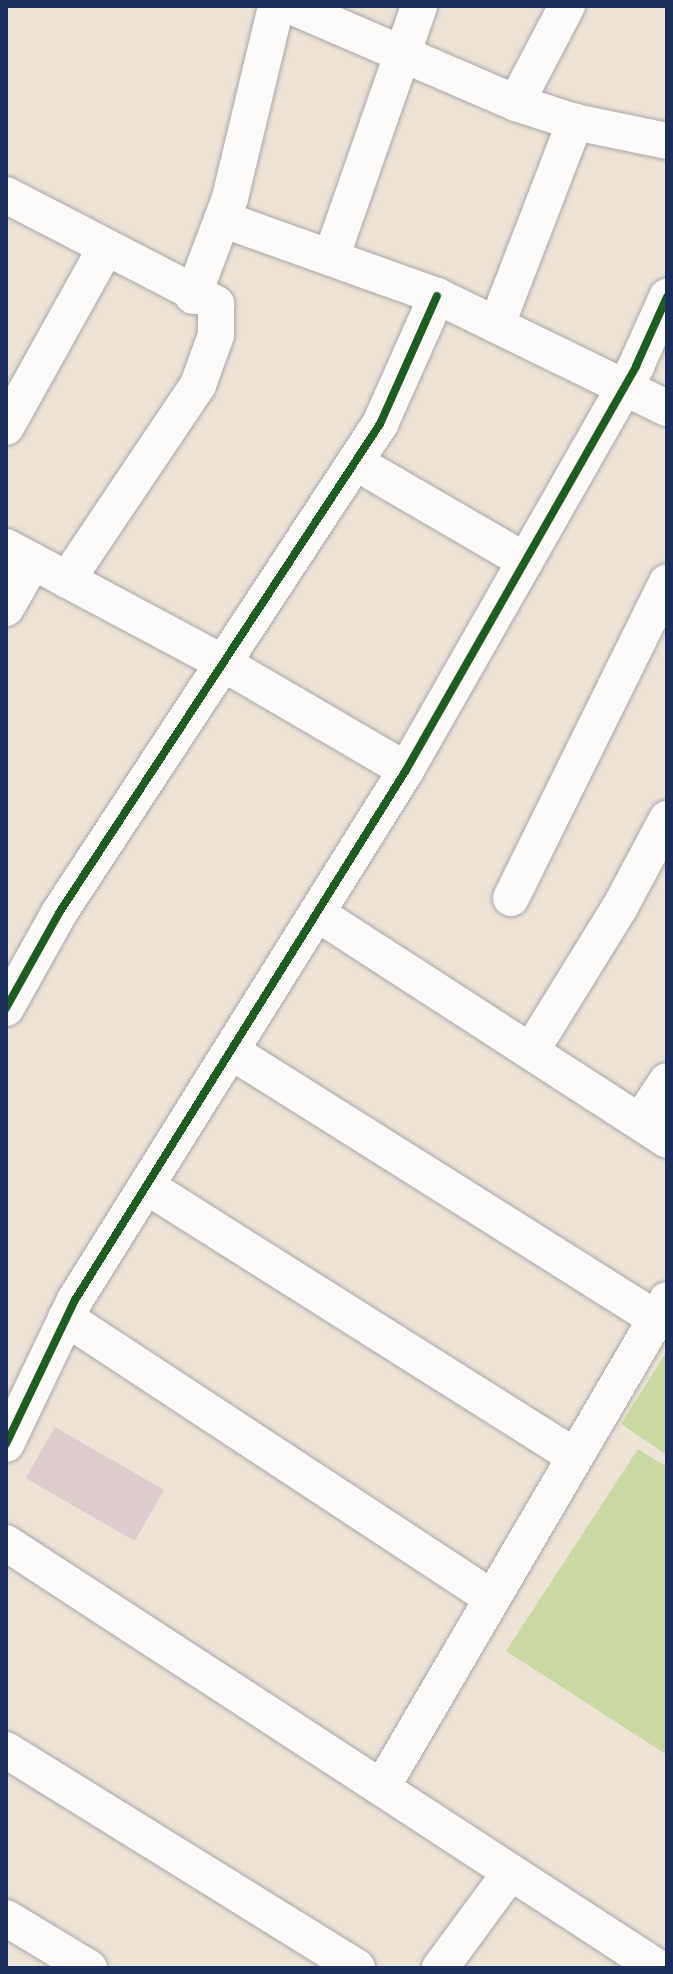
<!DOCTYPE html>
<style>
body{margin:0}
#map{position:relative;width:673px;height:1974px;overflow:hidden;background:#ede4d7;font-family:"Playpen Sans",sans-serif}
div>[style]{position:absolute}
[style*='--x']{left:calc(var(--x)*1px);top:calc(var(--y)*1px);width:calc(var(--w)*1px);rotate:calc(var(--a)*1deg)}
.green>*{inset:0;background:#cad8a2}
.building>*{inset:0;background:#dcc;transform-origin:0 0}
.roads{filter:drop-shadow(0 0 2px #a9a6a5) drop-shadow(0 0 2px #a9a6a5)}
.street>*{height:36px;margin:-18px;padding:0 18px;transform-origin:18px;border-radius:18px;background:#fcfbf9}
.cycleway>*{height:8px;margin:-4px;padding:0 4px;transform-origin:4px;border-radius:4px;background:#1b5e20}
span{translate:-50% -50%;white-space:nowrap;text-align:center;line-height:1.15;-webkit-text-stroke:6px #fcf5e5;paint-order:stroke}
.frame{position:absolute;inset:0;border:8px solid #1b2f5e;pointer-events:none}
</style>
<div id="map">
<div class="green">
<i style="clip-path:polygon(667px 1351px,667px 1455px,621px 1424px)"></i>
<i style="clip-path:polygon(638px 1449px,667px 1467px,667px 1755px,506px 1651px)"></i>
</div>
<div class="building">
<i style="left:55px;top:1427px;width:126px;height:59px;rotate:30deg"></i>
</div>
<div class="roads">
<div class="street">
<i style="--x:291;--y:6;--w:245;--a:23.3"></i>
<i style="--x:516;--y:103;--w:62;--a:17.9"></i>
<i style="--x:575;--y:122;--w:94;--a:11.7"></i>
<i style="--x:516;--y:103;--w:110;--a:-62.3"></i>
<i style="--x:6;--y:195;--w:237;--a:27.4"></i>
<i style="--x:216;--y:304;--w:31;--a:90"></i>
<i style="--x:216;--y:335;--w:53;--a:109.8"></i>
<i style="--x:198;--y:385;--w:235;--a:123.9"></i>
<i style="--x:222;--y:219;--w:228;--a:19.7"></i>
<i style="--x:437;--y:296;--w:256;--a:26"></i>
<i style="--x:332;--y:255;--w:264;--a:-70.7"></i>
<i style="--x:193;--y:296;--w:105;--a:-69.3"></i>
<i style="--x:230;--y:198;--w:197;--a:-76.5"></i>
<i style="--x:497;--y:324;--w:217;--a:-68.9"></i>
<i style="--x:6;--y:427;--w:204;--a:-60.9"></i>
<i style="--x:355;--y:462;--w:197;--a:30.2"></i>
<i style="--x:6;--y:547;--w:246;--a:28.1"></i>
<i style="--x:223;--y:663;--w:212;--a:30.3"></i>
<i style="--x:6;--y:608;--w:54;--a:-60.1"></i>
<i style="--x:511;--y:898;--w:352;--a:-63.7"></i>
<i style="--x:318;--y:914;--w:416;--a:32.9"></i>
<i style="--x:6;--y:1008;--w:109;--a:-60.8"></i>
<i style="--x:59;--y:913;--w:585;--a:-56.72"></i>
<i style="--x:380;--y:424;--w:140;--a:-66"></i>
<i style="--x:531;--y:1051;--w:169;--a:-58.3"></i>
<i style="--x:620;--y:907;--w:100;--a:-61.9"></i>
<i style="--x:234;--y:1053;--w:499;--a:32.2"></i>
<i style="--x:640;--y:1122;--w:49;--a:-56.6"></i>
<i style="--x:148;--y:1187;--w:504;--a:32.27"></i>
<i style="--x:66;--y:1318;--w:510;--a:33.32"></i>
<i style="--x:6;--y:1444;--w:160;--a:-64.4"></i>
<i style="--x:75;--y:1300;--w:625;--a:-58.01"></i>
<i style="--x:406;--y:770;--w:465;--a:-60.3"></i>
<i style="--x:636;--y:366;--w:76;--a:-65.8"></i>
<i style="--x:6;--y:1543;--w:778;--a:33.1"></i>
<i style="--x:6;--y:1750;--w:413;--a:31.8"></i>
<i style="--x:382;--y:1787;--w:564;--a:-59.66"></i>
<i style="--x:6;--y:1918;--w:97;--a:31.1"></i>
<i style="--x:440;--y:1968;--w:118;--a:-53.6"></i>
</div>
</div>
<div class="cycleway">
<i style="--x:6;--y:1008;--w:109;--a:-60.8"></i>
<i style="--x:59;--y:913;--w:585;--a:-56.72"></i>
<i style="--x:380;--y:424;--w:140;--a:-66"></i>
<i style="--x:6;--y:1444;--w:160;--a:-64.4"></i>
<i style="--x:75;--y:1300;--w:625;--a:-58.01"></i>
<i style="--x:406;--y:770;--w:465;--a:-60.3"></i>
<i style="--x:636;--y:366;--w:76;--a:-65.8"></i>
</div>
<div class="frame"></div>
</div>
